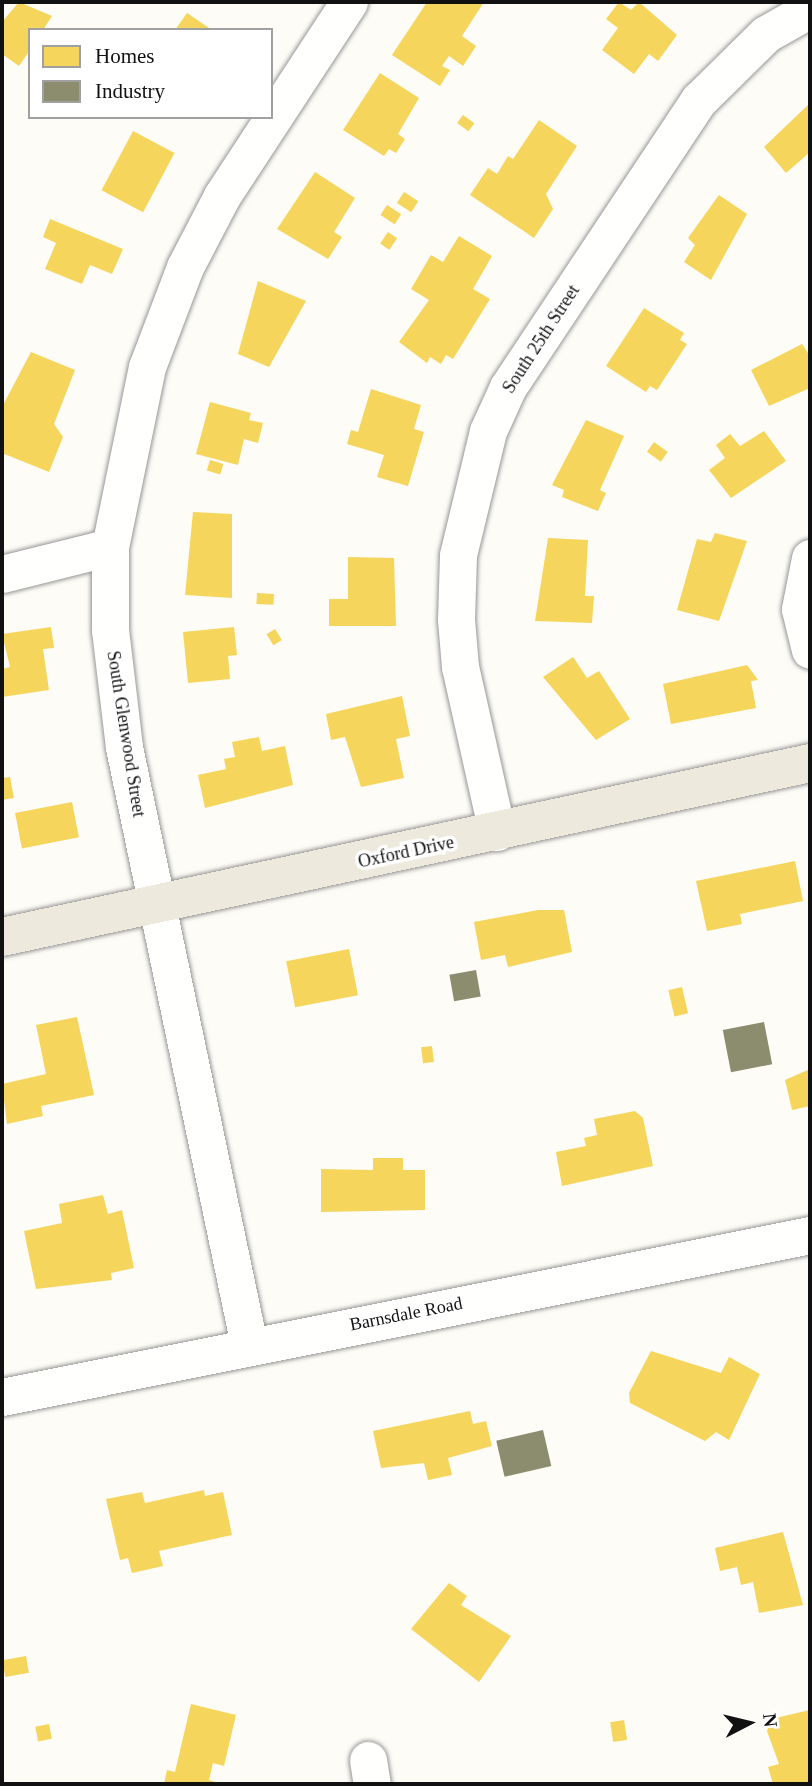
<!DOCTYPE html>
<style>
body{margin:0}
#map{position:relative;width:812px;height:1786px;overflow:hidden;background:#fdfcf7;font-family:"Times New Roman",serif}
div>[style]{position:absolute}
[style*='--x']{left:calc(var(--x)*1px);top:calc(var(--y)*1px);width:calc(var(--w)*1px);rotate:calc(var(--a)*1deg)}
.homes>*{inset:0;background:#f6d55c;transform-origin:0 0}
.industry>*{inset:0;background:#8c8c6e;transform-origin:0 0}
.roads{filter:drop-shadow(0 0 2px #979795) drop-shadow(0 0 2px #979795)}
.minor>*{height:37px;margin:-18.5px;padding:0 18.5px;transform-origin:18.5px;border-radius:18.5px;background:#fffffe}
.major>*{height:38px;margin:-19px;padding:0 19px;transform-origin:19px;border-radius:19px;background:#ede9dc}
span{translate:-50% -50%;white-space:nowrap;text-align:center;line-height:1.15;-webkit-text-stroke:7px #fff;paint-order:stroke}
.street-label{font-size:18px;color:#111}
.frame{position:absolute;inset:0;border:4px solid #111;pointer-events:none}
.legend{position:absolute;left:28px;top:28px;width:245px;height:91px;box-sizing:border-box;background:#fff;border:2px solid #a0a0a0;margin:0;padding:9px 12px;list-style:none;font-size:21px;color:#111}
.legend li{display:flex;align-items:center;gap:14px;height:35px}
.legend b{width:35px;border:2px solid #a0a0a0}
.north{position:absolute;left:714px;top:1688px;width:70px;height:70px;-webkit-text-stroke:5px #fff;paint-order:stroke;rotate:83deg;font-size:19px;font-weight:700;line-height:28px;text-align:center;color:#111}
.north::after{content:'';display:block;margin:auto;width:24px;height:32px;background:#111;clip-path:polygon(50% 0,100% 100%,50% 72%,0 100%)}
</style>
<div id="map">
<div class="homes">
<i style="clip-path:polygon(19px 2px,52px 16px,43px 30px,30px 30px,30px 50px,19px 66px,2px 54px,2px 22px)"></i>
<i style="clip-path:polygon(427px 2px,484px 2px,462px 36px,476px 46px,463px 66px,449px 56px,442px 66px,450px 70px,440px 86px,392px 55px)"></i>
<i style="clip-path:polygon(619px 2px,631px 10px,639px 2px,677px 35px,658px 61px,649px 54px,634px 74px,602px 50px,618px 28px,606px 19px)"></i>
<i style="clip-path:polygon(187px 13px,190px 15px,212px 30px,175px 30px)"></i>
<i style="clip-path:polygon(380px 73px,419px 98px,398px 134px,405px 139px,396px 153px,389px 149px,384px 156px,343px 130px)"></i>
<i style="clip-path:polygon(810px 103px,810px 152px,786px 173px,764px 147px)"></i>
<i style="left:463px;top:115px;width:14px;height:10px;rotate:36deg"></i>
<i style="clip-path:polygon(539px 120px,577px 146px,546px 194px,553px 209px,534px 238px,470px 195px,488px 168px,497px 174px,508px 156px,513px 159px)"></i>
<i style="left:133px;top:131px;width:47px;height:67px;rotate:28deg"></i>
<i style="clip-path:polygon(315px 172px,355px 198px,334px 232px,342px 237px,328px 259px,277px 229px)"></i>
<i style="left:404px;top:192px;width:17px;height:13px;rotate:33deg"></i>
<i style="clip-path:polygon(719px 195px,747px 214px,711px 280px,684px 262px,695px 245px,688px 238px)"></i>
<i style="left:387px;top:205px;width:17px;height:12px;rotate:33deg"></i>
<i style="clip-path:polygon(50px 219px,123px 249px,112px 274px,90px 265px,82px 284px,45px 269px,56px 243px,43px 237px)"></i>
<i style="left:388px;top:232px;width:11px;height:14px;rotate:34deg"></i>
<i style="clip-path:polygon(459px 236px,492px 256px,473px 289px,490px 299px,453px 359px,446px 355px,441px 364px,430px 357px,427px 363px,399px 342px,429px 300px,411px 289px,431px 255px,443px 262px)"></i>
<i style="clip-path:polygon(258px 281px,306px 301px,269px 367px,238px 354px)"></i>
<i style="clip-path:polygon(644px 308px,684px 333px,680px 340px,687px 344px,657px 390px,650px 386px,646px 392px,606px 366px)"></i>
<i style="clip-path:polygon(802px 344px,810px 356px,810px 388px,769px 406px,751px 370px)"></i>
<i style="clip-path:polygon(31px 352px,75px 370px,54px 424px,63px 437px,49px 472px,2px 453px,2px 407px)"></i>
<i style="clip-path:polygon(371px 389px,421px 405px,414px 429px,424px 432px,408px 486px,377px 477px,384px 455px,347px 444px,351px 430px,358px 432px)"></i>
<i style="clip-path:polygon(210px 402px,251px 413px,249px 420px,263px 423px,258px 443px,244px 439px,238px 465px,196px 454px)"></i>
<i style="clip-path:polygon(586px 420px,624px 436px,600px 490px,606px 493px,598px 511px,562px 497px,564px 490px,552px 485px)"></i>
<i style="clip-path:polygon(764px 431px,786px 461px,731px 498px,709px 470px,725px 458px,716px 445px,730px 434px,740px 446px)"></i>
<i style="left:654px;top:442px;width:17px;height:12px;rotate:36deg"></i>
<i style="left:210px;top:460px;width:14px;height:11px;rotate:17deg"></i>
<i style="clip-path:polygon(193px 512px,232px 514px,232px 598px,185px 595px)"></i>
<i style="clip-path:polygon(715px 533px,747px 541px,719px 621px,677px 610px,697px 539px,711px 542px)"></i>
<i style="clip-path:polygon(548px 538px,588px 540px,585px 596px,594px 596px,592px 623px,535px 621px)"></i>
<i style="clip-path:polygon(348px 557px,394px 558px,396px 626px,329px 626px,329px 599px,348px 599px)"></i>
<i style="left:257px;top:593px;width:17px;height:11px;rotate:3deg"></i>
<i style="clip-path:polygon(51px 627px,54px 648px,43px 649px,49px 690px,2px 697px,2px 669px,10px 667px,2px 634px)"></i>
<i style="clip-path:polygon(234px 627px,237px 655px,228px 656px,230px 679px,188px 683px,183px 632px)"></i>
<i style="left:275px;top:629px;width:13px;height:10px;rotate:58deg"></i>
<i style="clip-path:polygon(573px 657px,587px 678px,599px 671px,630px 719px,596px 740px,543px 677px)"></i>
<i style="clip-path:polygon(747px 665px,758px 680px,751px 681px,756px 708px,671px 724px,663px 684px)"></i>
<i style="clip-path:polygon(402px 696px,410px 736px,396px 739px,404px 778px,361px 787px,345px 737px,331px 740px,326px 714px)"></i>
<i style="clip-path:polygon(259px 737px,262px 751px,285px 746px,293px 785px,205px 808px,198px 775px,226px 769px,224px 759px,235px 757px,232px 742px)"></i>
<i style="clip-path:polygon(10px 777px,14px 798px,2px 800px,2px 778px)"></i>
<i style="left:72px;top:802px;width:36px;height:58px;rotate:79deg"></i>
<i style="clip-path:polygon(795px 861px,803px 901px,740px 914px,742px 924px,707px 931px,696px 881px)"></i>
<i style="clip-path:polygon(538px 910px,564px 910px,572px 952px,508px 967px,505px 955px,481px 960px,474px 922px)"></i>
<i style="left:349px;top:949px;width:47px;height:64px;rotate:79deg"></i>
<i style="left:682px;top:987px;width:27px;height:14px;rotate:77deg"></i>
<i style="clip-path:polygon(77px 1017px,94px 1095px,41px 1106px,43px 1116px,7px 1124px,2px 1084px,46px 1074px,36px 1025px)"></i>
<i style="left:432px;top:1046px;width:16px;height:11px;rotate:83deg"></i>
<i style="clip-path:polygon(810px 1069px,810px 1106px,792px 1110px,785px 1080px)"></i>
<i style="clip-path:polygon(635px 1111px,643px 1118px,653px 1166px,562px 1186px,556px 1152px,586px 1146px,584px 1138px,597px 1135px,594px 1119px)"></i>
<i style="clip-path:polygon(373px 1158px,403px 1158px,403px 1170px,425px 1170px,425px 1210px,321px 1212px,321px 1169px,373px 1170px)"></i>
<i style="clip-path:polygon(103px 1195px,108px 1214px,122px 1210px,134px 1268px,111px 1273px,112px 1280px,36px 1289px,24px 1231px,62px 1223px,59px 1204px)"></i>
<i style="clip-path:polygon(651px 1351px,721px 1373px,729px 1357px,760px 1374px,729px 1440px,716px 1432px,705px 1441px,630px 1403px,629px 1393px)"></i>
<i style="clip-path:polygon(470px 1411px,473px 1424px,486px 1421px,492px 1446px,448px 1458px,452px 1475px,428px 1480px,424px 1463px,381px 1468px,373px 1431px)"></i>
<i style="clip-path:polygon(204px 1490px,205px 1496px,223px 1492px,232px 1535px,159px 1551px,163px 1566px,132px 1573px,128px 1558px,120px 1560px,106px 1499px,142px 1492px,145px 1503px)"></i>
<i style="clip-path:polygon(783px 1532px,803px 1605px,759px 1613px,753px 1582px,741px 1585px,737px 1567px,720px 1571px,715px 1548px)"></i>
<i style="clip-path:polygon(449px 1583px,467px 1596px,461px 1605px,511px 1636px,479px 1682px,411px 1629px)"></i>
<i style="left:26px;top:1656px;width:17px;height:24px;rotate:80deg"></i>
<i style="clip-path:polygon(191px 1704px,236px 1715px,224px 1766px,213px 1763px,209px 1780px,221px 1784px,164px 1784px,167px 1770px,175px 1772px)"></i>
<i style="clip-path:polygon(810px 1710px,810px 1784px,773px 1784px,768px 1767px,779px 1764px,767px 1731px,771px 1719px)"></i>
<i style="left:624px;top:1720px;width:20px;height:14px;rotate:81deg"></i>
<i style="left:49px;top:1724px;width:15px;height:14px;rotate:79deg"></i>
</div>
<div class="industry">
<i style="left:476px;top:970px;width:27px;height:27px;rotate:80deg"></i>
<i style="left:764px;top:1022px;width:43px;height:42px;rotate:79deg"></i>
<i style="left:543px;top:1430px;width:37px;height:48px;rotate:77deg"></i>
</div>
<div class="roads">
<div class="minor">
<i style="--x:810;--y:558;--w:52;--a:101.1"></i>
<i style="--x:800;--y:609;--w:42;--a:76.3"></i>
<i style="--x:2;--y:574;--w:111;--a:-14"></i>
<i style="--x:497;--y:832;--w:169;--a:-102.6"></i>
<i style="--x:460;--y:667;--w:48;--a:-94.8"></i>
<i style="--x:456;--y:619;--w:64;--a:-88.2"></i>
<i style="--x:458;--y:555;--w:128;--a:-76.4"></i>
<i style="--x:488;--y:431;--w:48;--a:-65.6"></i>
<i style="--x:508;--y:387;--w:345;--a:-56.4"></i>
<i style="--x:699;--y:100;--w:94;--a:-44.6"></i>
<i style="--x:766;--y:34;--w:51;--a:-29.6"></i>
<i style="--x:249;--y:1345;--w:611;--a:-101.81"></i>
<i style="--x:124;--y:747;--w:118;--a:-96.8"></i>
<i style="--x:110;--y:630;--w:83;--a:-90"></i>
<i style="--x:110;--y:547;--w:184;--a:-78.4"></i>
<i style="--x:147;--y:367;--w:107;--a:-69.2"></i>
<i style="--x:185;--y:267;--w:80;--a:-62.5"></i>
<i style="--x:222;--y:196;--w:232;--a:-56.8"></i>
<i style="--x:2;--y:1397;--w:824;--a:-11.34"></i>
<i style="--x:368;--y:1760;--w:24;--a:81"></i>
</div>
<div class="major">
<i style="--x:2;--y:937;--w:827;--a:-12.15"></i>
</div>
</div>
<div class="street-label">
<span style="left:541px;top:339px;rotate:-57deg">South 25th Street</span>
<span style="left:126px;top:734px;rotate:81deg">South Glenwood Street</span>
<span style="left:406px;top:852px;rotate:-12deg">Oxford Drive</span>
<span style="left:406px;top:1314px;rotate:-11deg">Barnsdale Road</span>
</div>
<div class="frame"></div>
<ul class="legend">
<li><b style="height:19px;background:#f6d55c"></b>Homes</li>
<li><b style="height:19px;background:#8c8c6e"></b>Industry</li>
</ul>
<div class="north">N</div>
</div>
